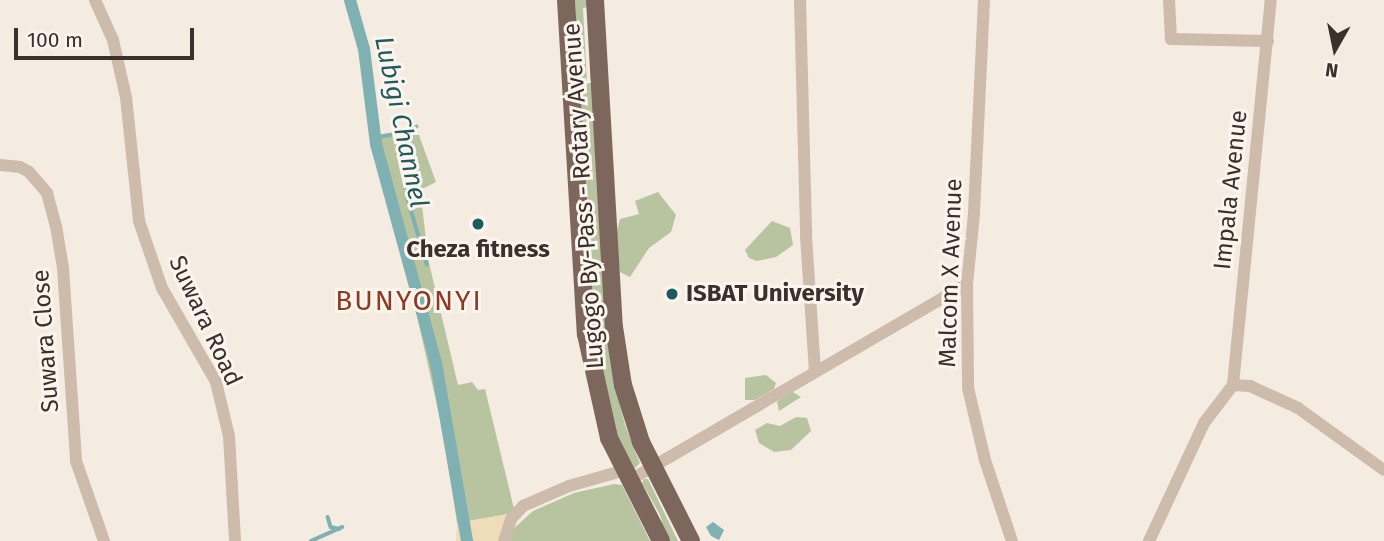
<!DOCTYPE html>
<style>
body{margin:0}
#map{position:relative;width:1384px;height:541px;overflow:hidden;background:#f4ebe1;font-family:"Fira Sans",sans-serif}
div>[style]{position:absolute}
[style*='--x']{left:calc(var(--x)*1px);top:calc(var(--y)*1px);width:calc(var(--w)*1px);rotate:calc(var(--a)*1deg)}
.green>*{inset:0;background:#b8c4a0}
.sand>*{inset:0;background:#efdcb8}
.water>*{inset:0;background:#7fb0b2}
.stream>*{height:3.5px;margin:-1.75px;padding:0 1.75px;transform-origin:1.75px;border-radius:1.75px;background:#7fb0b2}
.canal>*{height:12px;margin:-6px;padding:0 6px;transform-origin:6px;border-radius:6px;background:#7fb0b2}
.minor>*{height:12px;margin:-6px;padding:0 6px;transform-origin:6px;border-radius:6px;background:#cdbbac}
.primary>*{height:18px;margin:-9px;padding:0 9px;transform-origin:9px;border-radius:9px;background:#7d675c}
.dots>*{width:19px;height:19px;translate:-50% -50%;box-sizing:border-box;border:4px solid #fbf5ee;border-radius:50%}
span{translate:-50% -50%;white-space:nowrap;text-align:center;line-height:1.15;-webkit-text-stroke:6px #fbf5ee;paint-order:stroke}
.street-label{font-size:24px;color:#3b302b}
.poi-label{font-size:24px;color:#3b302b;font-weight:700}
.left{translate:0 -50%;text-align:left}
.water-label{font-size:26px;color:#1f5a5e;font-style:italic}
.quarter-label{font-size:28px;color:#8c3b22;letter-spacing:2px}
.north{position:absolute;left:1300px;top:14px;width:70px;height:70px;-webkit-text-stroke:5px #fbf5ee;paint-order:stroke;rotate:189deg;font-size:19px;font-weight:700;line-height:28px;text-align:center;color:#3b302b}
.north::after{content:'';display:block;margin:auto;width:24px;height:32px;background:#3b302b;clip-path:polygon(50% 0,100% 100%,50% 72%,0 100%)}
.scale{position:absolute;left:14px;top:28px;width:180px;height:32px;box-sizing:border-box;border:4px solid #3b302b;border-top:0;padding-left:9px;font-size:21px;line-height:24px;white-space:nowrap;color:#3b302b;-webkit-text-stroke:5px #fbf5ee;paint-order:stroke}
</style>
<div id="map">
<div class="green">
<i style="clip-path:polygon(575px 0,588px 0,589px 7px,583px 8px,587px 83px,593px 83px,602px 265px,613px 376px,625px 425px,640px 463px,634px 469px,615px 433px,601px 372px,592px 313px)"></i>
<i style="clip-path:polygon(416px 127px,436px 182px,420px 190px,429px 263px,458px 385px,472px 382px,478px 390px,485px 389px,515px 513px,457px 523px,443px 432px,377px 138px,401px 135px)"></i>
<i style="clip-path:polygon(658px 192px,676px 215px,671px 232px,649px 248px,630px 277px,620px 272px,613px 246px,620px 219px,639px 214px,635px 201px)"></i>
<i style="clip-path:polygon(772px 221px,790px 228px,793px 245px,776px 257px,757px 261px,749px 258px,745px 250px)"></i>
<i style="clip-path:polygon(766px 375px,776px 383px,774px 389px,755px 400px,745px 400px,745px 378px)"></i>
<i style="clip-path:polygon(791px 391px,801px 397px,779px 411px,777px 402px)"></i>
<i style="clip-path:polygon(796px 417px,807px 418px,811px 431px,791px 450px,774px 452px,759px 443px,755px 430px,767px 423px,780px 426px)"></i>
<i style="clip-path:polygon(644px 479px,648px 479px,678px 541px,667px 541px,660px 515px,642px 483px)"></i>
<i style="clip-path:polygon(614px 484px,622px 485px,650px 541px,510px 541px,512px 530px,533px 511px,574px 493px)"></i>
</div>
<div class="sand">
<i style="clip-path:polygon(515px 513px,500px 541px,456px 541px,457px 523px)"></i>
</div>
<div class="water">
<i style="clip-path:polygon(713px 522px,724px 530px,719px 540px,711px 536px,706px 527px)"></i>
</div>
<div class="stream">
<i style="--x:402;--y:134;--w:16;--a:-27"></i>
<i style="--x:376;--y:144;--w:7;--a:-82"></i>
<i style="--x:377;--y:137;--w:24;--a:-9"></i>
<i style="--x:401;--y:133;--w:66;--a:83.9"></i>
<i style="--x:408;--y:199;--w:68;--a:73.7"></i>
<i style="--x:328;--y:517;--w:10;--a:73"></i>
<i style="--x:331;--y:527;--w:8;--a:14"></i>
<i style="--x:311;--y:541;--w:34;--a:-24"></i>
</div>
<div class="canal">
<i style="--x:350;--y:0;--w:51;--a:74.1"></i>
<i style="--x:364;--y:49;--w:96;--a:82.8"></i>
<i style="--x:376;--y:144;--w:227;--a:74.7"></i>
<i style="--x:436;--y:363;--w:181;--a:80.1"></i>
</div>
<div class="minor">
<i style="--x:95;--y:0;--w:44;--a:65.8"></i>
<i style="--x:113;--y:40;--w:58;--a:77.2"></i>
<i style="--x:126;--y:97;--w:125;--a:84"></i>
<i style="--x:139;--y:221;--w:71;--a:71.1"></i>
<i style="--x:162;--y:288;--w:108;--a:60.1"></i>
<i style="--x:216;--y:382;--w:56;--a:76.5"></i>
<i style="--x:229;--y:436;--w:105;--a:86.7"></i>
<i style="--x:800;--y:0;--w:236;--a:88.5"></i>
<i style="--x:806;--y:236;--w:135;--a:86.2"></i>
<i style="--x:984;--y:0;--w:214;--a:92.7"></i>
<i style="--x:974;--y:214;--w:70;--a:95.7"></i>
<i style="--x:967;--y:284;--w:104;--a:89.4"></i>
<i style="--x:968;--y:388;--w:74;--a:76.7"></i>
<i style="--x:985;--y:460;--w:85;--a:71.6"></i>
<i style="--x:1169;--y:0;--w:39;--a:87"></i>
<i style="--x:1171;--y:39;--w:97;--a:1.2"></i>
<i style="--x:0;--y:165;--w:20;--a:6"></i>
<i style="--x:20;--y:167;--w:10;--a:29"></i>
<i style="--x:29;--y:172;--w:28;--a:49"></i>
<i style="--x:47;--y:193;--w:34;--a:75"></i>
<i style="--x:56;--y:226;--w:43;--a:80.5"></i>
<i style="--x:63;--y:268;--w:193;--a:86.1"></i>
<i style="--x:76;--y:461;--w:85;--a:70.7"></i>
<i style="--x:1233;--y:385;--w:387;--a:-84.4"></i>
<i style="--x:630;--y:480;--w:390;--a:-30.2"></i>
<i style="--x:504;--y:541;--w:23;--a:-72"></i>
<i style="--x:511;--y:519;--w:18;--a:-47"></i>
<i style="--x:523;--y:506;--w:50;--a:-23.5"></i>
<i style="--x:569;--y:486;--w:58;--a:-15.9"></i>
<i style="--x:1149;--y:541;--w:130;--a:-65"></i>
<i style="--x:1204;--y:423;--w:48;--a:-52.7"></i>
<i style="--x:1233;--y:385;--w:17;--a:3"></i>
<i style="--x:1250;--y:386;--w:53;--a:24.6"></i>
<i style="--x:1298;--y:408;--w:106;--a:35.8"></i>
</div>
<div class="primary">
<i style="--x:566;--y:0;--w:335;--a:86.6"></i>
<i style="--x:586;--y:334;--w:107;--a:77.5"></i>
<i style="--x:609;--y:438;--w:115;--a:63.2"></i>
<i style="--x:595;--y:0;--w:328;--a:86.7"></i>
<i style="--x:614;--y:327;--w:59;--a:81.2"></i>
<i style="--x:623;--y:385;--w:60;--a:72.5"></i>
<i style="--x:641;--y:442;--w:111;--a:63.2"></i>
</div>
<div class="dots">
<i style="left:478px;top:224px;background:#1f5a5e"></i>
<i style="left:672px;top:294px;background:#1f5a5e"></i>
</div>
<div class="street-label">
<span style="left:1231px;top:190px;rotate:-84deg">Impala Avenue</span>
<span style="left:584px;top:196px;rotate:-94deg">Lugogo By-Pass - Rotary Avenue</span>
<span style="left:951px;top:273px;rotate:-88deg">Malcom X Avenue</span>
<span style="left:205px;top:321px;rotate:65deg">Suwara Road</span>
<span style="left:46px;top:341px;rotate:-94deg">Suwara Close</span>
</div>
<div class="poi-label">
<span style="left:478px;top:250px">Cheza fitness</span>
<span class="left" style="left:686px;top:294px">ISBAT University</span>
</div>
<div class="water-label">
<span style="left:401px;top:122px;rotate:78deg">Lubigi Channel</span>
</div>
<div class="quarter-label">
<span style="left:409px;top:301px">BUNYONYI</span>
</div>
<div class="north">N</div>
<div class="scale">100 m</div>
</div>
